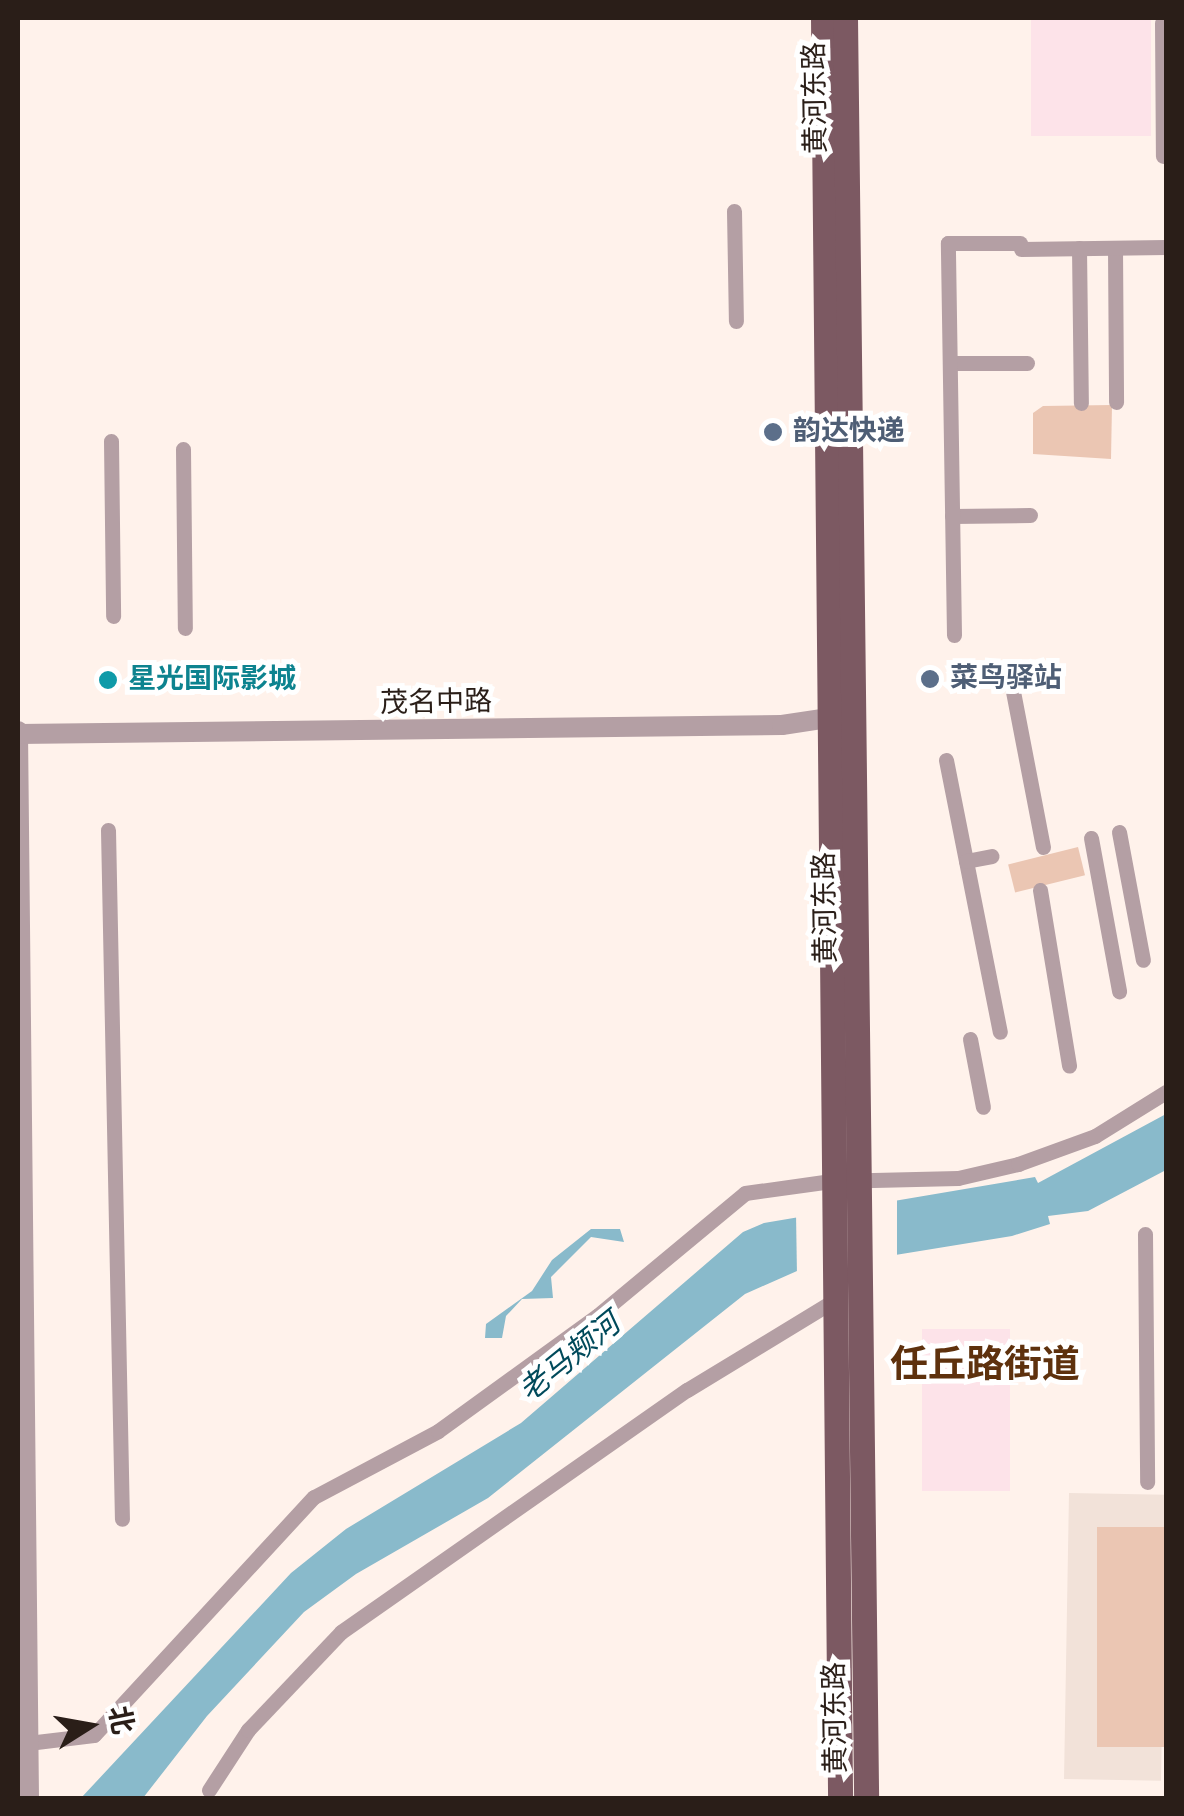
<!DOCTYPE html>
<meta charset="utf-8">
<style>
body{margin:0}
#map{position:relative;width:1184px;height:1816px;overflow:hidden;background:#fff2eb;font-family:"Alegreya Sans","Noto Sans SC",sans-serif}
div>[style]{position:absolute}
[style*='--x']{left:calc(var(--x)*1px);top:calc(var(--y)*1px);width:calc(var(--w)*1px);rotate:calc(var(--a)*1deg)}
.commercial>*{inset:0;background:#fde3e9;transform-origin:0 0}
.built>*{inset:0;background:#f2e2d9;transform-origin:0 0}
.green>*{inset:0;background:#ebc6b3;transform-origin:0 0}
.water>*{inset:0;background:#89bacb}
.pier>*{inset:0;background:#fff2eb}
.minor>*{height:15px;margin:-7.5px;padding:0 7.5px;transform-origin:7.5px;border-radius:7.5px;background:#b49fa4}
.tertiary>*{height:20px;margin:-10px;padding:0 10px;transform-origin:10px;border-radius:10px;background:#b49fa4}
.primary>*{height:25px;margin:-12.5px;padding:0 12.5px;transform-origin:12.5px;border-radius:12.5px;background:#7c5962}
.dots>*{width:28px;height:28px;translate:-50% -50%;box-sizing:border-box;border:5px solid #fff;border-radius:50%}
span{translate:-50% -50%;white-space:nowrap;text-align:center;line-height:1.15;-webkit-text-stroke:10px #fff;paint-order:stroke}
.street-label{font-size:28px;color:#2a1e18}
.service-label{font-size:28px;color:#4e5e75;font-weight:700}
.left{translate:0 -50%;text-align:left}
.culture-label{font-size:28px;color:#0d838f;font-weight:700}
.water-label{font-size:30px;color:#004a5b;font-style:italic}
.district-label{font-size:38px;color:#5e310d;font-weight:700}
.frame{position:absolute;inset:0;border:20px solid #2a1e18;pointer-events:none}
.north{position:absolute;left:40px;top:1676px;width:100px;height:100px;-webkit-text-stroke:8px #fff;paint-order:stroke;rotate:79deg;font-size:28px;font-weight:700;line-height:40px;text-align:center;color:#2a1e18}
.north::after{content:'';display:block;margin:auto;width:35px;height:45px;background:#2a1e18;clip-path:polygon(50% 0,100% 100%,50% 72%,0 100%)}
</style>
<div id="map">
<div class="commercial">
<i style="left:1031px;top:18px;width:120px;height:118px"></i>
<i style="left:922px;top:1329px;width:88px;height:162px"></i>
</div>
<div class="built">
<i style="left:1069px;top:1493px;width:97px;height:286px;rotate:1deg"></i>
</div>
<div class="green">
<i style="clip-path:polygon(1112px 405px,1111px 459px,1033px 454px,1033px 413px,1043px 406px)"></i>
<i style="left:1078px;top:847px;width:29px;height:72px;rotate:76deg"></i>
<i style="left:1097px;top:1527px;width:69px;height:220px"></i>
</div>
<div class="water">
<i style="clip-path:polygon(1166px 1114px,1166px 1170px,1088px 1211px,1048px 1216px,1050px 1224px,1012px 1236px,797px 1271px,745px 1294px,488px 1498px,356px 1574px,304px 1612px,207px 1716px,143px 1798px,81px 1798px,291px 1573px,346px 1529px,521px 1423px,743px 1232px,764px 1223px,1035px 1177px,1038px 1183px)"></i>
<i style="clip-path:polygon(591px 1229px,620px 1229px,624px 1242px,591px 1237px,551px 1277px,553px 1298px,522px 1299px,506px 1316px,502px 1338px,485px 1338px,486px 1324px,532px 1291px,552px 1260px)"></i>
</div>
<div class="pier">
<i style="clip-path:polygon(897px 1198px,897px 1261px,797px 1276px,796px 1213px)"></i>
</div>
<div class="minor">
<i style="--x:1162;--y:23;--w:133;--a:89.6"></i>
<i style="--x:734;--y:211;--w:110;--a:89"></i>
<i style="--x:1079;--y:248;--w:155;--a:89.3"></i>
<i style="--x:1115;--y:248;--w:154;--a:89.6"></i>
<i style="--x:1021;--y:249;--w:145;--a:-0.8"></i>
<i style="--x:950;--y:363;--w:77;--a:0"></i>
<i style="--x:111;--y:441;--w:175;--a:89.3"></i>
<i style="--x:183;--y:449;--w:179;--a:89.4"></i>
<i style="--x:952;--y:516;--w:78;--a:-0.7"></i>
<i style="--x:954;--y:635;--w:392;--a:-90.9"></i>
<i style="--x:948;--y:243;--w:72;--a:0"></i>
<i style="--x:1011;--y:681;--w:169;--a:79.1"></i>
<i style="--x:946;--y:760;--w:277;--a:78.8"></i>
<i style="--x:108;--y:830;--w:689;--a:88.84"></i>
<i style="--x:1119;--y:832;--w:130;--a:79.4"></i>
<i style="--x:1091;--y:838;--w:156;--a:79.6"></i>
<i style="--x:966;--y:861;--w:26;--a:-11"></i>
<i style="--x:1040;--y:890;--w:178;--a:80.6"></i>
<i style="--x:970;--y:1039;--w:69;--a:79.2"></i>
<i style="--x:1145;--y:1234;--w:248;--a:89.5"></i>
<i style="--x:28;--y:1743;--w:66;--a:-6.9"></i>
<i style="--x:94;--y:1735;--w:324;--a:-47.3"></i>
<i style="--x:314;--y:1497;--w:140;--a:-28"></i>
<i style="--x:438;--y:1431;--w:196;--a:-35.9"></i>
<i style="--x:597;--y:1316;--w:192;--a:-39.7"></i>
<i style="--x:745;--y:1193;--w:87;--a:-7.9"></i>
<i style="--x:831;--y:1181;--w:127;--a:-1.4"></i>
<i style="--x:958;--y:1178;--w:62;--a:-13.1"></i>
<i style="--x:1018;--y:1164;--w:82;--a:-20"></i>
<i style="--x:1095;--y:1136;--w:84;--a:-31.8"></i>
<i style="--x:209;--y:1790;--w:72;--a:-57"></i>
<i style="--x:248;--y:1730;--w:135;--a:-46.5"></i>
<i style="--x:341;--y:1632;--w:422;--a:-35"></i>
<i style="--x:687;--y:1390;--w:170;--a:-31.3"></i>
</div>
<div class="tertiary">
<i style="--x:18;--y:731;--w:1067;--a:89.41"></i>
<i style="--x:18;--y:734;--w:764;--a:-0.67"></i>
<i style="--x:782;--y:725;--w:61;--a:-8.5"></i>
</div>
<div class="primary">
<i style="--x:823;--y:18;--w:1780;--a:89.45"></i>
<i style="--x:845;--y:18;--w:1780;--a:89.32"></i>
</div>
<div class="dots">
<i style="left:773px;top:432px;background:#5c6f8a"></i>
<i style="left:930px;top:679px;background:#5c6f8a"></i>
<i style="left:108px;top:680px;background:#0f9aa8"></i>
</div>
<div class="street-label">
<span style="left:816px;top:98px;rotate:-91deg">黄河东路</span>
<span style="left:436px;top:703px;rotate:-1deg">茂名中路</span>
<span style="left:826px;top:908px;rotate:-91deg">黄河东路</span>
<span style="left:836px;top:1718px;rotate:-91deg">黄河东路</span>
</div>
<div class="service-label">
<span class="left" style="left:793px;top:432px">韵达快递</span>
<span class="left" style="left:950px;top:679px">菜鸟驿站</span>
</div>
<div class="culture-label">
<span class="left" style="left:128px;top:680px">星光国际影城</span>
</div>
<div class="water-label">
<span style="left:570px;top:1358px;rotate:-39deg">老马颊河</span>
</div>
<div class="district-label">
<span style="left:985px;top:1367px">任丘路街道</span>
</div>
<div class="frame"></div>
<div class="north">北</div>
</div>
